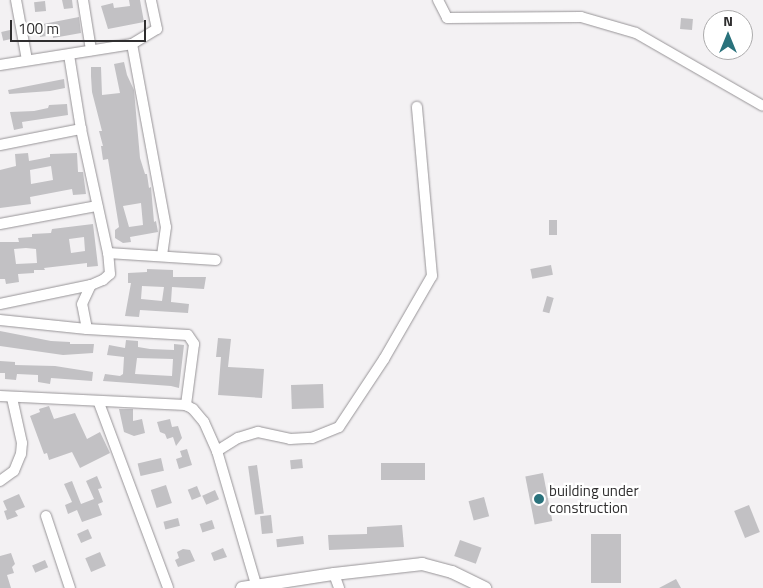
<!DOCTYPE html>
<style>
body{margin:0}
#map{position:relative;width:763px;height:588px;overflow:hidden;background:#f3f1f3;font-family:"Titillium Web",sans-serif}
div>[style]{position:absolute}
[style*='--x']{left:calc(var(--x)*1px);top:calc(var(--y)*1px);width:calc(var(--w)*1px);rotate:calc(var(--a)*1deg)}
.building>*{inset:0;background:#c2c1c4;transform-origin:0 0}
.roads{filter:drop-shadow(0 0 1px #979497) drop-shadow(0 0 1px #979497)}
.minor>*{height:10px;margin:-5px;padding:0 5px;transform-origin:5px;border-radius:5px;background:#fff}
.tertiary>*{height:12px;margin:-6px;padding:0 6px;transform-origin:6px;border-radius:6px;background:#fff}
.dots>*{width:14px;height:14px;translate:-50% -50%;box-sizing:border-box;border:2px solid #fff;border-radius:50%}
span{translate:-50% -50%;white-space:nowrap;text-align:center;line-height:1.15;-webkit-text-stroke:4.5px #fff;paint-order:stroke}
.poi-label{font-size:15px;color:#2f2e2f}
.left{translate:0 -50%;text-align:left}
.north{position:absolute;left:703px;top:10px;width:50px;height:50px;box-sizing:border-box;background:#fff;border:1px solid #acabac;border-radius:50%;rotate:0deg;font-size:14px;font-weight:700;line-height:20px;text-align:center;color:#2f2e2f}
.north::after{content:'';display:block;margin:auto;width:18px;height:22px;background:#2a727c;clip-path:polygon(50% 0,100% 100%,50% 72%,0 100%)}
.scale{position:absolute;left:10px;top:20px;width:136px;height:22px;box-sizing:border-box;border:2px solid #2f2e2f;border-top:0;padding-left:6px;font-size:15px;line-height:18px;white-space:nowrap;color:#2f2e2f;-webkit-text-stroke:4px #fff;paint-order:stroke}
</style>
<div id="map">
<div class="building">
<i style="clip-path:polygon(62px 0,72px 0,73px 8px,64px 9px)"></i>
<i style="clip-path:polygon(129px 0,140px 0,144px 22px,108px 29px,101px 6px,113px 3px,114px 8px,130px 6px)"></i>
<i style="left:45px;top:1px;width:10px;height:11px;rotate:84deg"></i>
<i style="clip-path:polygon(79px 17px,81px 33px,53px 38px,53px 35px,40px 37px,38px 25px)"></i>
<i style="left:681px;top:18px;width:12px;height:11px;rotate:5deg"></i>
<i style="left:10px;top:30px;width:9px;height:9px;rotate:77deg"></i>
<i style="clip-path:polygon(evenodd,124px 62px,127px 75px,134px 90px,140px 158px,145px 174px,147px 174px,149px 188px,151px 187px,154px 222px,156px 221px,158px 232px,130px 237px,131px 242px,123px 243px,115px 238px,115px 230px,119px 227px,108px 159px,103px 160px,101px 146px,103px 146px,99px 131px,102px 131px,92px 92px,91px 76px,91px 67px,101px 67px,102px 95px,120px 93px,114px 64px,124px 62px,141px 203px,143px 225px,129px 227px,123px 206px,141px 203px)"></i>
<i style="clip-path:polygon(64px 79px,65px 88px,50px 91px,9px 94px,8px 90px)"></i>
<i style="clip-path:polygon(67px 104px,68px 115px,22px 122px,23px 128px,14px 130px,10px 112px,34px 111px,48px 108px,49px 105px)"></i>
<i style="clip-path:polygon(evenodd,28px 153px,29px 161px,50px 157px,50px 154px,77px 153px,78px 172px,83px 172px,86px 194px,73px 195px,72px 189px,30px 197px,31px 204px,0 208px,0 170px,16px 166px,15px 154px,28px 153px,51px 166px,53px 180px,31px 184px,30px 170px,51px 166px)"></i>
<i style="left:549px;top:220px;width:8px;height:15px"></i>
<i style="clip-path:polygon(evenodd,93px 224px,98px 266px,87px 267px,87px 263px,44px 268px,45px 270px,34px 270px,34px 273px,18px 274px,19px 282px,6px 284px,5px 279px,0 279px,0 242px,19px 242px,18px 238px,32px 237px,32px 234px,51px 233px,52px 229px,93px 224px,84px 237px,85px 251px,71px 253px,69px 239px,84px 237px,93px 224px,26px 248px,36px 249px,37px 263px,16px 264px,14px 249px,26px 248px)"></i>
<i style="left:551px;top:265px;width:10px;height:21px;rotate:79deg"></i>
<i style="clip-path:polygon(evenodd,147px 269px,173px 270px,173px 277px,206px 277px,204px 289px,172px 287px,171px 302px,189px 304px,188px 313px,140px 310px,139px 317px,125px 316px,131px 283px,128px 283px,128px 273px,147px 272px,147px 269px,142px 286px,164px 287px,162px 301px,141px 299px,142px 286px)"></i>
<i style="left:547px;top:296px;width:7px;height:16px;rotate:16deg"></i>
<i style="clip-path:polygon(0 331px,51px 341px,70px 342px,70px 344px,94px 344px,93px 353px,63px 355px,0 346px)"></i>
<i style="clip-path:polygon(218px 338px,231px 339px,228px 367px,264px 369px,262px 398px,218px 395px,221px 357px,216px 357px)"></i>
<i style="clip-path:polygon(evenodd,126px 340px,138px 341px,138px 347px,150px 349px,174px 350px,174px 344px,184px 345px,179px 388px,171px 386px,103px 381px,105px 374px,120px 376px,123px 374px,124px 357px,107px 355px,109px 345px,125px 348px,126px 340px,137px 358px,173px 359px,172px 376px,135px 374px,137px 358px)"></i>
<i style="clip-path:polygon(0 361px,15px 362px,15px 365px,55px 366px,93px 372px,92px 381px,51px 378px,50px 384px,38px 382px,38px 375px,17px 374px,16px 380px,5px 379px,5px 373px,0 373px)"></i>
<i style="left:323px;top:384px;width:24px;height:32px;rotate:88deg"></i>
<i style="clip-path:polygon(49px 406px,54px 419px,75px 413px,87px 439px,100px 432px,110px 453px,80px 468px,72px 452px,49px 460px,47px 453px,44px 454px,30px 416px,40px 412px,39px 409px)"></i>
<i style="clip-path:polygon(119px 409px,133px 409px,133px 421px,142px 419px,145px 433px,134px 436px,124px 432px)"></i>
<i style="clip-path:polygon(170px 419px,172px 427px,178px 426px,182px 438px,176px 446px,173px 437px,167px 439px,165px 434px,160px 432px,157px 422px)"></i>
<i style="clip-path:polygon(187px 449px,192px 465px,179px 469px,176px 459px,182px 457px,180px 451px)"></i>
<i style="left:161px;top:458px;width:13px;height:24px;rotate:77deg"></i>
<i style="left:302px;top:459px;width:9px;height:12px;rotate:84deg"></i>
<i style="left:425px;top:463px;width:17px;height:44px;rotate:90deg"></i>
<i style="left:257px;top:465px;width:49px;height:9px;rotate:82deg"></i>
<i style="left:543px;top:473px;width:49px;height:18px;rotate:79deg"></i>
<i style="clip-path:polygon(97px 476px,102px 488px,98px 489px,103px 502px,98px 504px,102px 515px,82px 522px,77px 510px,68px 514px,65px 505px,72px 502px,64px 484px,72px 481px,81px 504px,94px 499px,86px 481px)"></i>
<i style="left:166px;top:485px;width:19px;height:16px;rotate:72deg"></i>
<i style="left:197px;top:486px;width:11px;height:10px;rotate:68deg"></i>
<i style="left:215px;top:490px;width:10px;height:14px;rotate:66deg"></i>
<i style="clip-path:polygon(19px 494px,25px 507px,15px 511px,18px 516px,7px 520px,4px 511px,7px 510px,3px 501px)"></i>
<i style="left:484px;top:497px;width:20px;height:16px;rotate:75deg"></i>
<i style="left:749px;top:505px;width:29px;height:16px;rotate:68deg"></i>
<i style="left:271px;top:515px;width:18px;height:11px;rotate:84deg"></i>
<i style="left:178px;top:518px;width:8px;height:15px;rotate:76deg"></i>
<i style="left:212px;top:520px;width:9px;height:13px;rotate:72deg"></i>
<i style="clip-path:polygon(402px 525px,404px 547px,329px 550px,328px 535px,367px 534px,367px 527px)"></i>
<i style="left:88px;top:529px;width:10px;height:12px;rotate:66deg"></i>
<i style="left:591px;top:534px;width:30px;height:49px"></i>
<i style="left:303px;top:536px;width:8px;height:27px;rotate:83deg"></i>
<i style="left:460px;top:540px;width:23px;height:17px;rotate:20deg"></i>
<i style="clip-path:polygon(223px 548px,227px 557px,214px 561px,211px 553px)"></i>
<i style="clip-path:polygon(183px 549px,190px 550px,195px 561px,178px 567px,175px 560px,179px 558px,177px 552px)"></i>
<i style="left:100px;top:552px;width:15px;height:16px;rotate:67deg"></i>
<i style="clip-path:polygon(11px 553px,15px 564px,12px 567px,14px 573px,7px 575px,11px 588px,0 588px,0 556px)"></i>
<i style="left:45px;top:560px;width:8px;height:14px;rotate:67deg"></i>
<i style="clip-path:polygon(676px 579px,681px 588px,659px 588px)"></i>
</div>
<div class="roads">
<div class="minor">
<i style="--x:16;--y:0;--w:61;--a:79.6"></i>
<i style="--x:83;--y:0;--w:51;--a:80.9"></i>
<i style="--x:438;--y:0;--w:20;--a:63"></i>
<i style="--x:447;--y:18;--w:134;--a:-0.4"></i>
<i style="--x:581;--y:17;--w:57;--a:16.2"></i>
<i style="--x:636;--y:33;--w:146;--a:29.9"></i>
<i style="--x:132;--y:44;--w:186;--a:79.5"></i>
<i style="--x:166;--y:227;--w:28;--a:98"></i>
<i style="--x:0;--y:65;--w:134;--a:-9"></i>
<i style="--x:132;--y:44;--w:29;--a:-31"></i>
<i style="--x:157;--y:29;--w:30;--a:-102"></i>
<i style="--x:0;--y:145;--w:83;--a:-11.2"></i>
<i style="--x:0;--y:224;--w:99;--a:-10.5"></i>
<i style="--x:108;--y:253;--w:108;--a:3.7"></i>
<i style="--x:0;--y:304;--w:93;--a:-11.8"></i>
<i style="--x:91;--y:285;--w:13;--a:-23"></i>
<i style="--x:103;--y:280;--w:9;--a:-41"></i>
<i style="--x:110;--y:274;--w:21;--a:-95"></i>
<i style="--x:108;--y:253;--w:127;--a:-102.3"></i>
<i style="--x:81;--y:129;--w:75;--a:-99.2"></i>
<i style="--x:0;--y:320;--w:87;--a:5.9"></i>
<i style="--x:87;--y:329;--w:101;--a:3.4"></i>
<i style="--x:188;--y:335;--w:11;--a:56"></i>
<i style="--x:194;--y:344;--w:62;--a:97.5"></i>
<i style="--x:87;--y:329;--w:25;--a:-101"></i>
<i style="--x:82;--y:304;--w:21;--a:-65"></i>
<i style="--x:0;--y:396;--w:186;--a:2.8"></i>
<i style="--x:186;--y:405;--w:8;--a:30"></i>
<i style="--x:193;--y:409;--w:17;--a:50"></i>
<i style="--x:204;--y:422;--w:32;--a:66"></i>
<i style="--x:217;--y:451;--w:139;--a:73.7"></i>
<i style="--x:99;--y:403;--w:197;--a:69.5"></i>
<i style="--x:217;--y:451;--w:25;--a:-32"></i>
<i style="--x:238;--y:438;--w:21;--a:-17"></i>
<i style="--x:258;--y:432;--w:33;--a:12"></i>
<i style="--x:290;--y:439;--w:22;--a:-3"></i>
<i style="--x:312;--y:438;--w:29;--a:-22"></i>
<i style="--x:339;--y:427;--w:82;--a:-56.5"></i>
<i style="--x:384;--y:359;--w:96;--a:-60"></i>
<i style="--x:432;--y:276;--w:170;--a:-95.1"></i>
<i style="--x:0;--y:481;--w:17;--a:-36"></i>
<i style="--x:14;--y:471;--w:18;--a:-68"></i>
<i style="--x:21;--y:454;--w:11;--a:-85"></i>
<i style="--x:22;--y:443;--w:46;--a:-102.5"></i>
<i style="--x:46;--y:516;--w:76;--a:71.6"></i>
<i style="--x:334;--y:574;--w:15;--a:70"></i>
</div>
<div class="tertiary">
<i style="--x:242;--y:588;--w:93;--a:-8.7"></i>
<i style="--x:334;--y:574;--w:89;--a:-6.5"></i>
<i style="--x:422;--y:564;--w:31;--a:15"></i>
<i style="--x:452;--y:572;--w:37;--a:26"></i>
</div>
</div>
<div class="dots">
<i style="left:539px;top:499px;background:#2a727c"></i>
</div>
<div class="poi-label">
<span class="left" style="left:549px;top:499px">building under<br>construction</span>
</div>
<div class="north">N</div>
<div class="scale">100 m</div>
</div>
